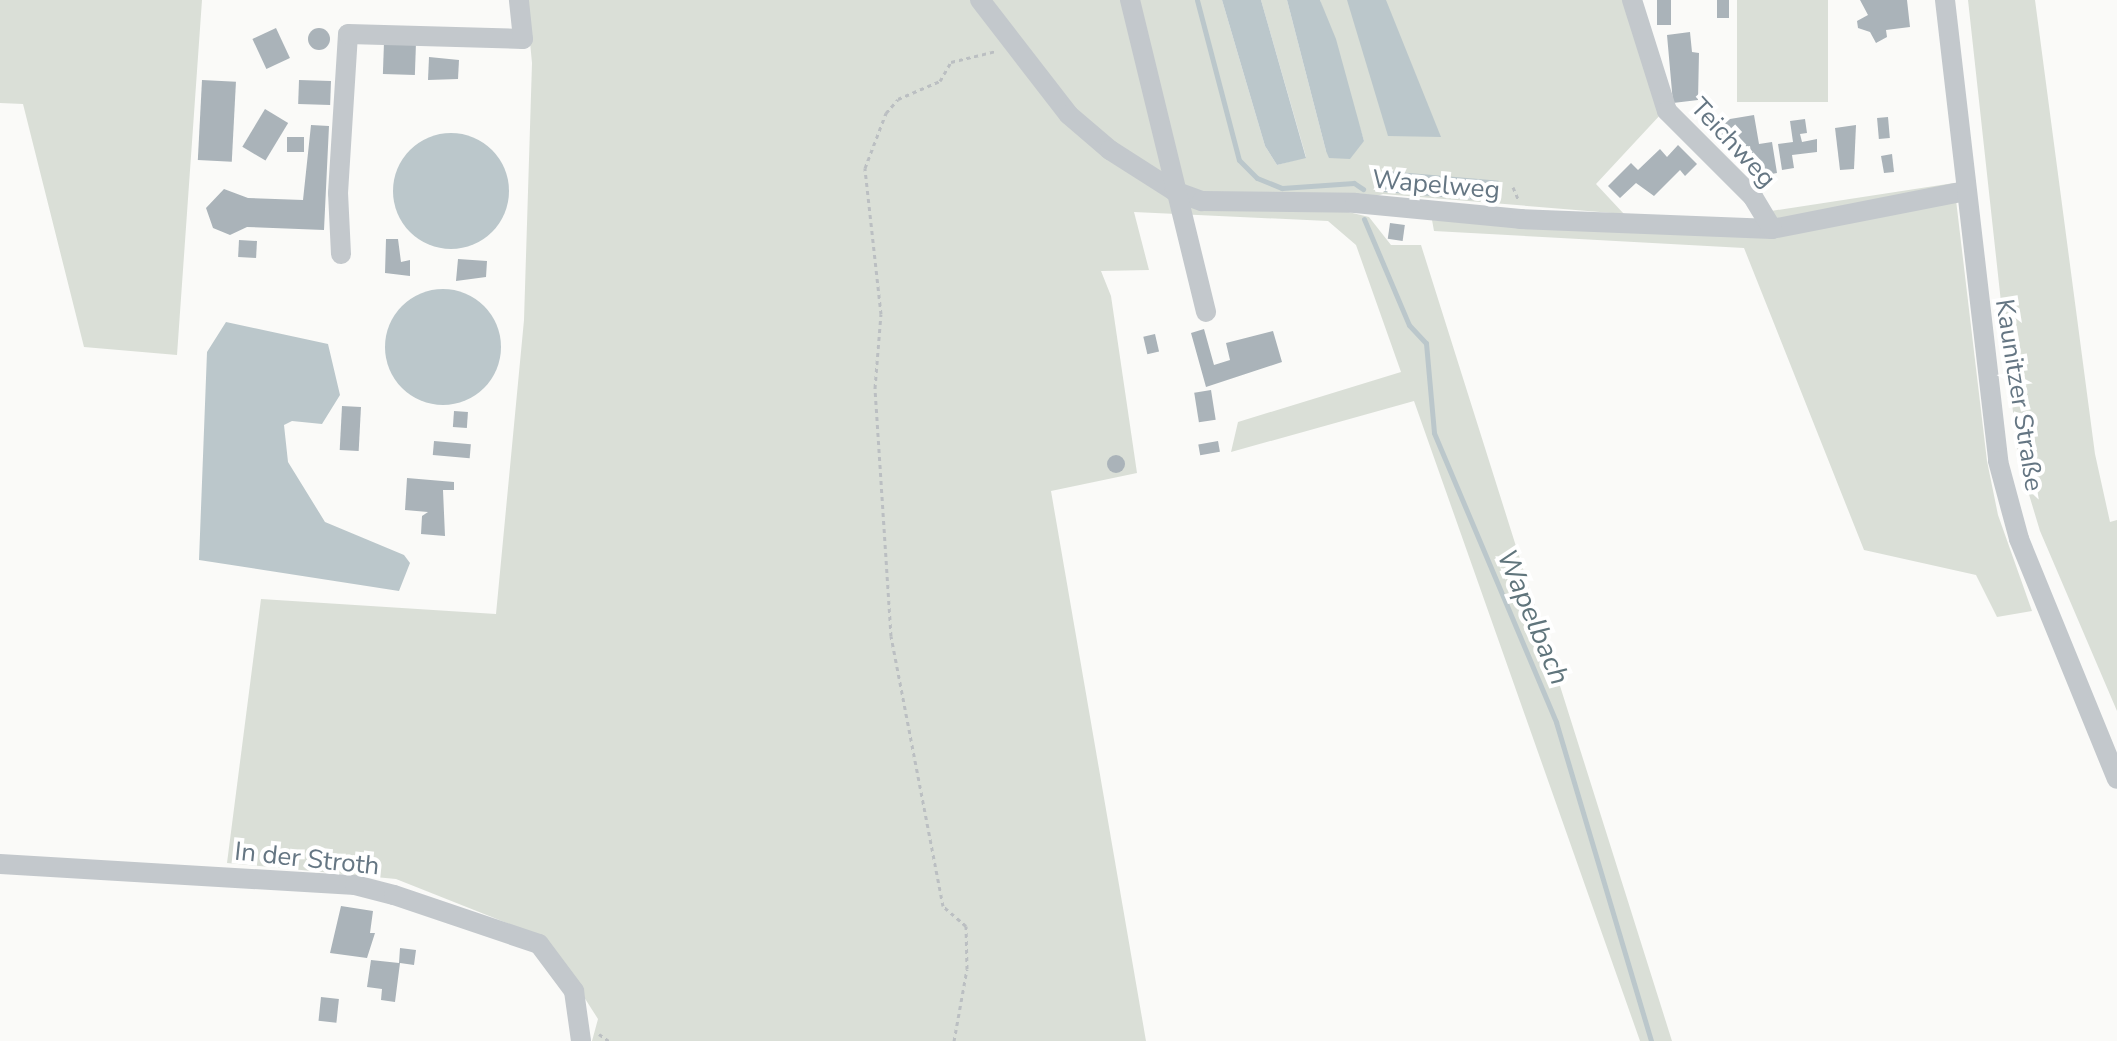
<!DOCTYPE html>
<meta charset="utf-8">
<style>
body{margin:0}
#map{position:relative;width:2117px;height:1041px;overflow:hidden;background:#fafaf8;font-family:"Nunito Sans",sans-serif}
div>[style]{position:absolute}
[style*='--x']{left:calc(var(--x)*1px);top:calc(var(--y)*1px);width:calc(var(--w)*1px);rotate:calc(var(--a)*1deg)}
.green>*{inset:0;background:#dadfd7;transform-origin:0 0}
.water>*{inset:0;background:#bbc7cb;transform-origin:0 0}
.round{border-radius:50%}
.stream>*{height:5px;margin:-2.5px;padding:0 2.5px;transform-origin:2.5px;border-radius:2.5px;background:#bbc7cb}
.building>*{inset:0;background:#aab3b9;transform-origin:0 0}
.path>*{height:3px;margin-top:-1.5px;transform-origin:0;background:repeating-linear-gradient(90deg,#bbbfc2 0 4px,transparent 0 8px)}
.minor>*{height:20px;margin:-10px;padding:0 10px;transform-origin:10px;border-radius:10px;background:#c3c8cc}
span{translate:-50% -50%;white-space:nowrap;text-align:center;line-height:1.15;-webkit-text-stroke:8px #fff;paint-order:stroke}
.street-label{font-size:26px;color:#657683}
.water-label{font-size:28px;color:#60757c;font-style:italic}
</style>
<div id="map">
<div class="green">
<i style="clip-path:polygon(0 0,202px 0,177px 355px,84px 347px,23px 104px,0 103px)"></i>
<i style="clip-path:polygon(526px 0,1222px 0,1265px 146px,1277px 165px,1306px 157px,1261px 0,1287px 0,1326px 151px,1364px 141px,1320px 0,1626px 0,1662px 113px,1596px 184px,1624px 214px,1383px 194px,1336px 209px,1369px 217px,1391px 245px,1421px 245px,1672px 1041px,1640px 1041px,1414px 401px,1231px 452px,1238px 422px,1401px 372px,1356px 245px,1328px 221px,1134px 212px,1149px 270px,1101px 271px,1111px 296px,1137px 473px,1051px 491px,1146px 1041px,592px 1041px,598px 1019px,547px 939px,396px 879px,227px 863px,261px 599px,496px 614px,524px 320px,532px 63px)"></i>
<i style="left:1737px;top:0;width:91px;height:102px"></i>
<i style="clip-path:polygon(1968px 0,2035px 0,2095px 454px,2110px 522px,2117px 520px,2117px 711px,2040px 531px,2018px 458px)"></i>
<i style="clip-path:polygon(1954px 183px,1987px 461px,1998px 515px,2032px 611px,1997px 617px,1976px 575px,1864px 550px,1744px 248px,1434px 231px,1432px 220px,1739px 237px,1771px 211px)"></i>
</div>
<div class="water">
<i style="clip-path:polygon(1222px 0,1261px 0,1306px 158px,1277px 165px,1265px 146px)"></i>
<i style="clip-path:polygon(1287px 0,1320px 0,1336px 39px,1364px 141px,1350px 159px,1329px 158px,1326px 151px)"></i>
<i style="clip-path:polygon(1347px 0,1386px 0,1441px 137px,1388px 136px)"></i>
<i class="round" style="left:393px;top:133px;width:116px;height:116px"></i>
<i style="left:1386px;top:171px;width:113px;height:21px;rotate:5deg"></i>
<i class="round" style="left:385px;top:289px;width:116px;height:116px"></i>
<i style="clip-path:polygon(226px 322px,328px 344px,340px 395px,322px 424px,292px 421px,284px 425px,288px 462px,325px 522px,404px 555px,410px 563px,399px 591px,199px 560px,207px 352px)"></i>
</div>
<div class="stream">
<i style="--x:1197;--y:0;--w:165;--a:75.3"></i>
<i style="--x:1239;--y:160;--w:25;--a:45"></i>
<i style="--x:1257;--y:178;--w:27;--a:22"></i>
<i style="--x:1282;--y:188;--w:72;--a:-4"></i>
<i style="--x:1354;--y:183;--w:11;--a:34"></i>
<i style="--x:1364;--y:219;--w:115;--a:67"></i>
<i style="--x:1409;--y:325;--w:25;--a:47"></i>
<i style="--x:1426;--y:343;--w:90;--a:84.9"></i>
<i style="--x:1434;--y:433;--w:314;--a:67.1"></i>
<i style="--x:1556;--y:722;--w:333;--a:73.4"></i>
</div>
<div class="building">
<i style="left:1657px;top:0;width:14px;height:25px"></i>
<i style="left:1717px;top:0;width:12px;height:18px"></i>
<i style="clip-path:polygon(1860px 0,1907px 0,1910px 27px,1886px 30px,1887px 37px,1876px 43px,1870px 32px,1858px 28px,1857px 21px,1868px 15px)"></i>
<i class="round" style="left:308px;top:28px;width:22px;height:22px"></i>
<i style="left:276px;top:28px;width:33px;height:26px;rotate:65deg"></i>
<i style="clip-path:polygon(1690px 32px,1692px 52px,1699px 53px,1698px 100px,1673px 103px,1667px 35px)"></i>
<i style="left:384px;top:42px;width:32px;height:32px;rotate:2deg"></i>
<i style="clip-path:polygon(429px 57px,459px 60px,458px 79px,428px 80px)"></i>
<i style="left:202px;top:80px;width:34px;height:80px;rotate:3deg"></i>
<i style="left:299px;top:80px;width:32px;height:24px;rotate:2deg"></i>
<i style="left:265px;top:109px;width:27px;height:44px;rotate:31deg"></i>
<i style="clip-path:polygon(1754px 115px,1759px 144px,1772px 142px,1777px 173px,1755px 177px,1750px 146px,1723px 150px,1718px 121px)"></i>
<i style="left:1888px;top:117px;width:21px;height:11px;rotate:85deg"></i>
<i style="clip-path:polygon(1805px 119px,1807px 133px,1800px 134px,1802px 142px,1817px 139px,1817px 152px,1792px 155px,1794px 168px,1782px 170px,1778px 144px,1793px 142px,1790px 121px)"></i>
<i style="clip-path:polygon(311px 125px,329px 126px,324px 230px,247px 227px,230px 235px,213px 228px,206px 208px,224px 189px,248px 198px,303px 200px)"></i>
<i style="clip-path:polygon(1856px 125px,1854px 169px,1840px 170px,1835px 128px)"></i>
<i style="left:287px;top:137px;width:17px;height:15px"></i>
<i style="clip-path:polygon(1678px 145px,1697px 164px,1685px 176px,1680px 170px,1654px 196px,1636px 183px,1620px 198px,1608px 186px,1631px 163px,1638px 170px,1660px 149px,1667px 157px)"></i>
<i style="clip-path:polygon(1892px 154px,1894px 172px,1884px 173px,1881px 156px)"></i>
<i style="left:1390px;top:223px;width:15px;height:16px;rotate:8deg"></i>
<i style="clip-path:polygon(386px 239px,398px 239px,401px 262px,410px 260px,410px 276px,385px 273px)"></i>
<i style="left:239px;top:240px;width:18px;height:17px;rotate:3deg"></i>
<i style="clip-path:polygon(458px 259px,487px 261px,486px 277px,456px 281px)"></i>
<i style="clip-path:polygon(1204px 329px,1214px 365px,1230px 360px,1226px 343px,1273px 331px,1282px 362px,1206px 387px,1191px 333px)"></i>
<i style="left:1155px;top:334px;width:18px;height:12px;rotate:77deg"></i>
<i style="left:1211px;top:390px;width:30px;height:17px;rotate:81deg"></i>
<i style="left:342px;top:406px;width:19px;height:44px;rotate:3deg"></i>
<i style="left:454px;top:411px;width:14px;height:16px;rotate:4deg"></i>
<i style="left:434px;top:441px;width:37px;height:14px;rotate:5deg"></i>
<i style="left:1218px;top:441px;width:11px;height:20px;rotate:80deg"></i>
<i class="round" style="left:1107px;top:455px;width:18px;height:18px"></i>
<i style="clip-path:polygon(407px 478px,454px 482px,454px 490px,443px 490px,445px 536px,421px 534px,422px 516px,428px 512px,405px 510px)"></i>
<i style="clip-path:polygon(341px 906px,373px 911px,370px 933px,375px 933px,367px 958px,330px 953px)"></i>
<i style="clip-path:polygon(400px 948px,416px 950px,414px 965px,400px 963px,395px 1002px,381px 1000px,382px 989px,367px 987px,371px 960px,399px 963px)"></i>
<i style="left:321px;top:997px;width:18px;height:24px;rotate:6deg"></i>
</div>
<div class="path">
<i style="--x:1513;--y:187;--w:13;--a:67"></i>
<i style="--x:599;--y:1034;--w:12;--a:35"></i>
<i style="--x:954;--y:1041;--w:73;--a:-79.8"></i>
<i style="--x:967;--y:969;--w:43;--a:-91.3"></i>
<i style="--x:966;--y:926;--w:30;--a:-139"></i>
<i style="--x:943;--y:906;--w:275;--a:-100.9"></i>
<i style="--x:891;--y:636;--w:249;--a:-93.7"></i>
<i style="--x:875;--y:388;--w:74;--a:-85.4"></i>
<i style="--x:881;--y:314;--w:147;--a:-96.3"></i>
<i style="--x:865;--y:168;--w:59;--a:-69.1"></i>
<i style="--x:886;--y:113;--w:18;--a:-49"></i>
<i style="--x:898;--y:99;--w:46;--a:-23.2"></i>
<i style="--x:940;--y:81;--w:22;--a:-60"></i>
<i style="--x:951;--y:62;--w:46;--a:-13.7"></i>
</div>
<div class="minor">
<i style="--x:980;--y:0;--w:145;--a:52.3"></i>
<i style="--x:1069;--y:115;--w:54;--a:40.5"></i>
<i style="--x:1110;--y:150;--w:76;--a:32.6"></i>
<i style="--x:1174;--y:191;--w:30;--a:20"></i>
<i style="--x:1202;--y:201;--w:153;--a:0.7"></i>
<i style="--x:1355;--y:203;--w:166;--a:5.5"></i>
<i style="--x:1520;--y:219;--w:252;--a:2.3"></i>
<i style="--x:1772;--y:229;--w:198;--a:-11.1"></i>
<i style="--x:1130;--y:0;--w:321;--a:76.3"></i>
<i style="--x:1632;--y:0;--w:116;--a:72.5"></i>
<i style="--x:1667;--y:111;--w:122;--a:45"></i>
<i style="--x:1753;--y:197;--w:37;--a:59"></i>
<i style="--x:1945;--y:0;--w:464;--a:83.4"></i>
<i style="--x:1998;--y:461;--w:81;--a:74.9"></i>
<i style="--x:2019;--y:539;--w:259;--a:67.8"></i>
<i style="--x:341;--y:254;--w:61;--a:-92.8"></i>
<i style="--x:338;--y:193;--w:159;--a:-86.4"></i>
<i style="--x:348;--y:34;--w:175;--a:1.6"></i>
<i style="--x:523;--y:39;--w:39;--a:-96"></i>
<i style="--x:0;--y:864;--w:356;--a:3.4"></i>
<i style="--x:355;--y:885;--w:40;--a:14.4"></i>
<i style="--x:394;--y:895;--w:153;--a:18.7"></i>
<i style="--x:539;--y:944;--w:59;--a:53.3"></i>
<i style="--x:574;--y:991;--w:50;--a:82"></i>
</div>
<div class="street-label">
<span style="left:1733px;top:143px;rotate:47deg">Teichweg</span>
<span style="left:1436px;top:185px;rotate:5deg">Wapelweg</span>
<span style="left:2019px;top:395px;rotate:81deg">Kaunitzer Straße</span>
<span style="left:307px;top:859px;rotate:6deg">In der Stroth</span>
</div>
<div class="water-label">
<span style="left:1533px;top:617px;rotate:67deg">Wapelbach</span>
</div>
</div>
